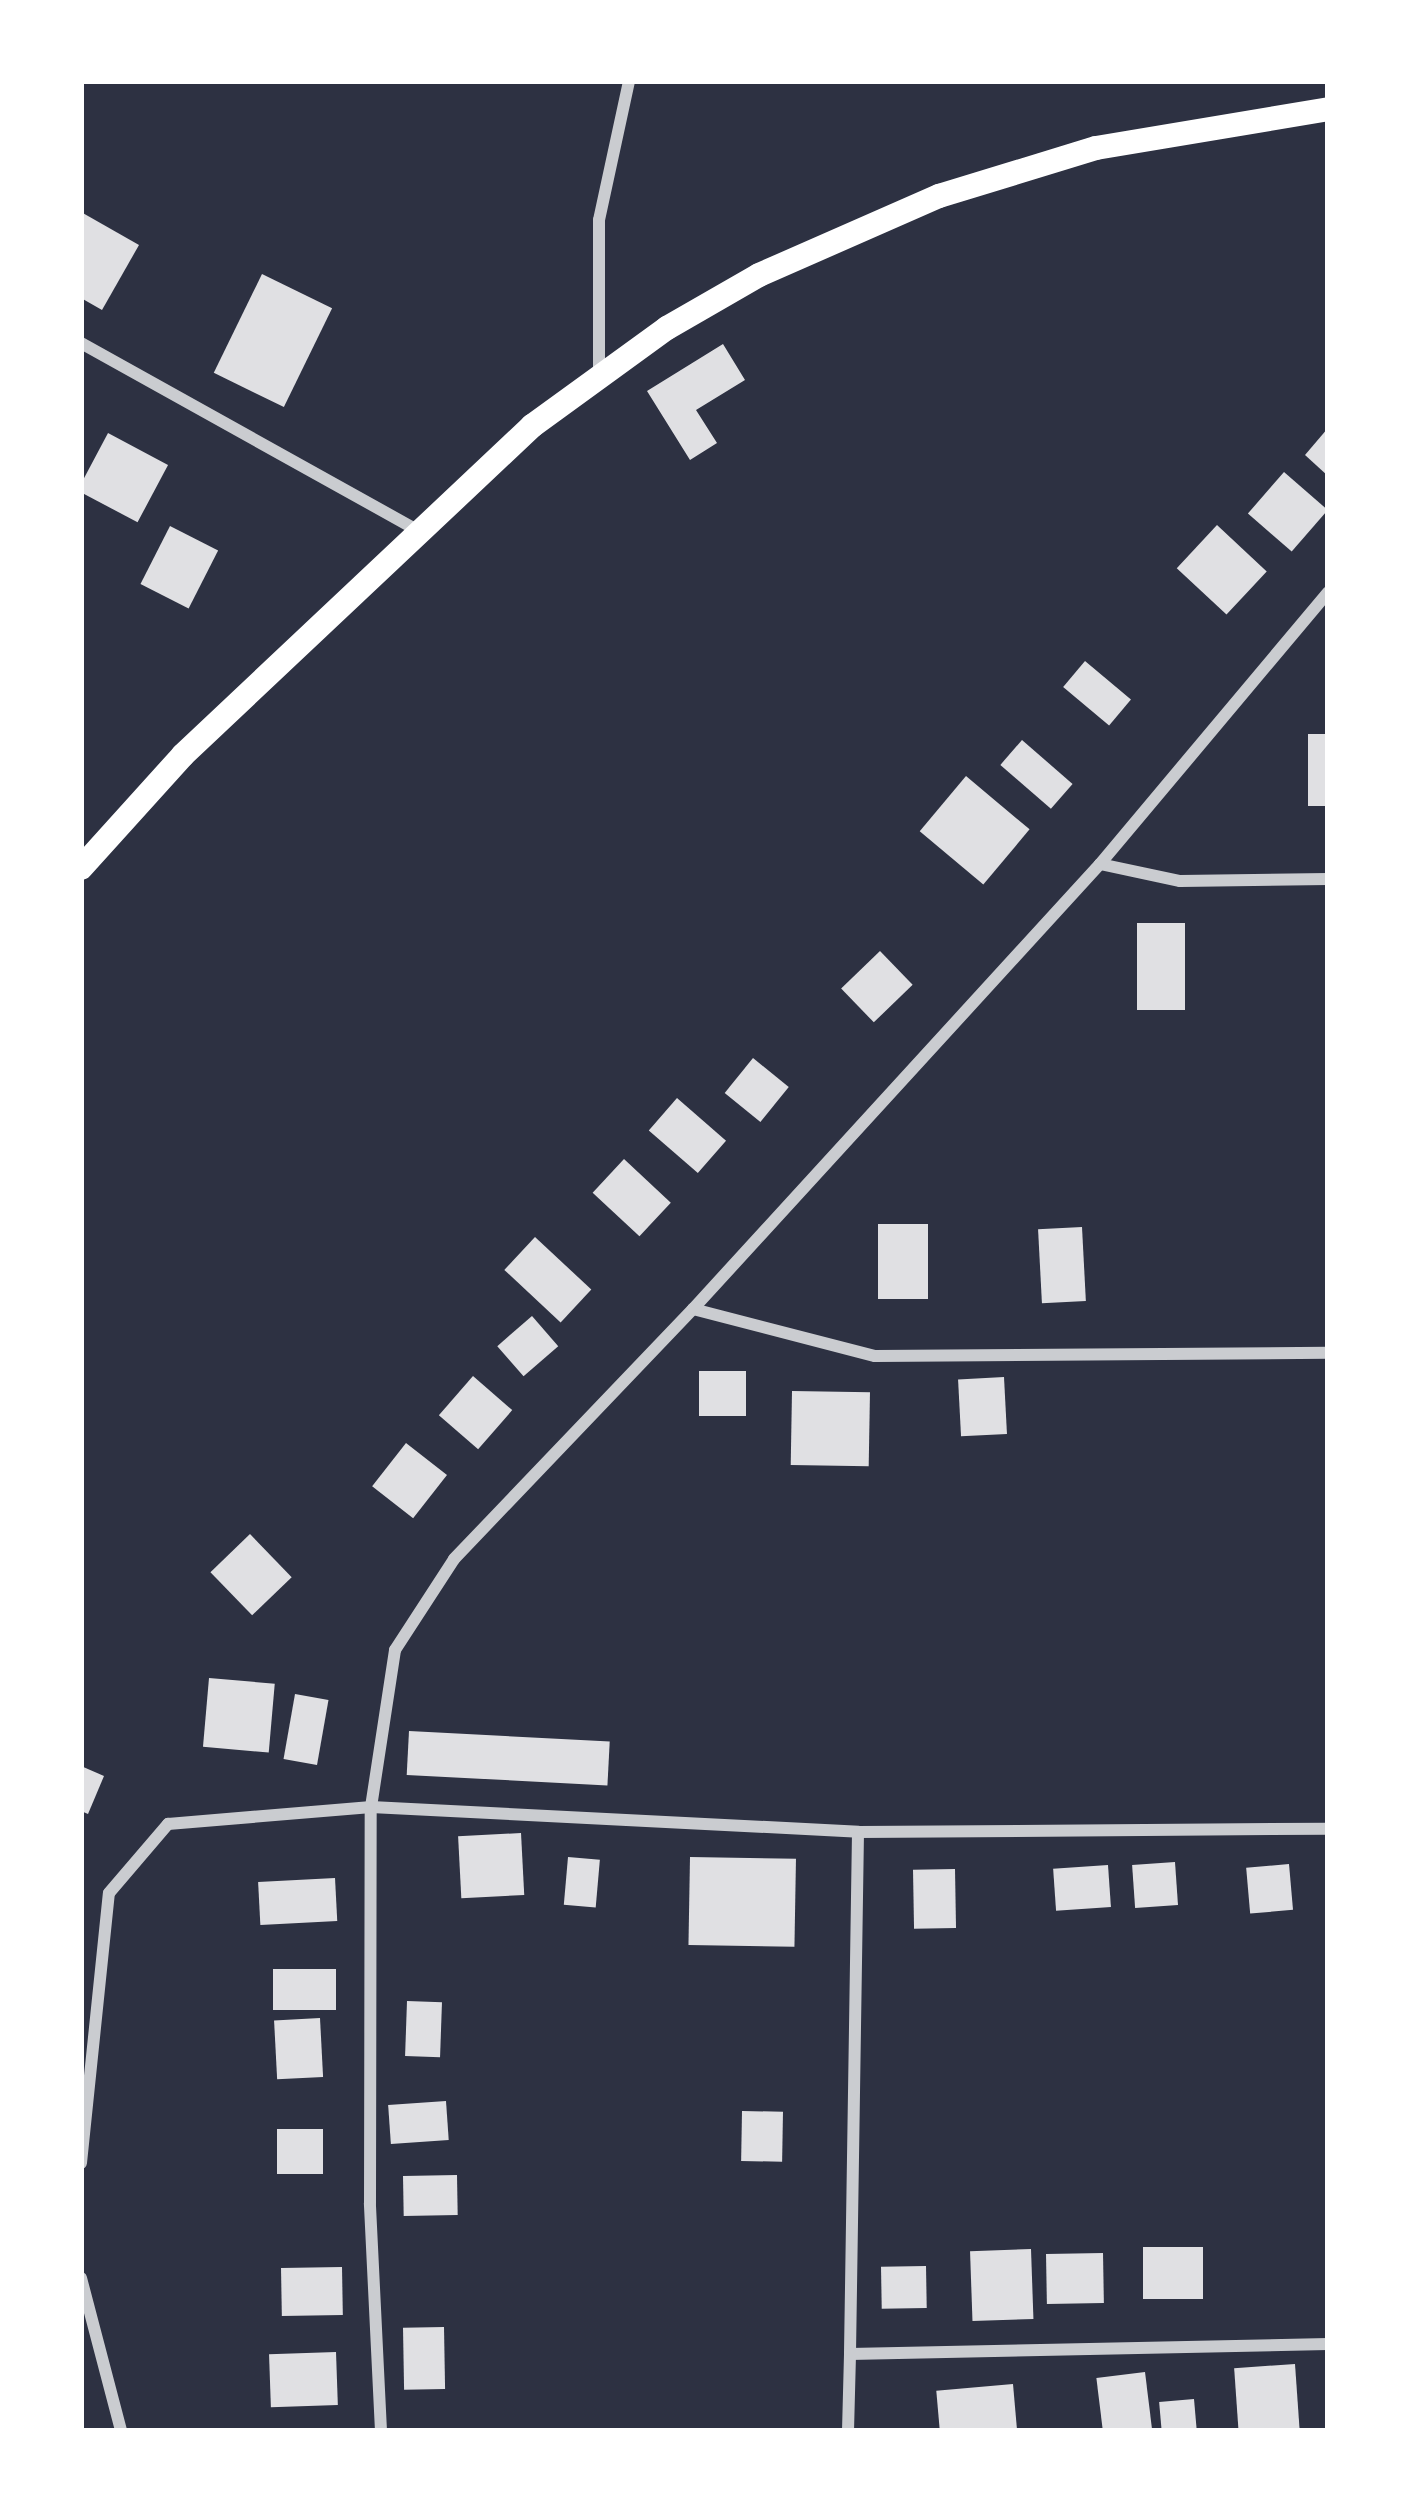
<!DOCTYPE html>
<style>
body{margin:0}
#map{position:relative;width:1409px;height:2512px;overflow:hidden;background:#2d3142;font-family:"Fira Sans",sans-serif}
div>[style]{position:absolute}
[style*='--x']{left:calc(var(--x)*1px);top:calc(var(--y)*1px);width:calc(var(--w)*1px);rotate:calc(var(--a)*1deg)}
.building>*{inset:0;background:#e0e0e3;transform-origin:0 0}
.minor>*{height:12px;margin:-6px;padding:0 6px;transform-origin:6px;border-radius:6px;background:#caccd0}
.secondary>*{height:24px;margin:-12px;padding:0 12px;transform-origin:12px;border-radius:12px;background:#fff}
span{translate:-50% -50%;white-space:nowrap;text-align:center;line-height:1.15;-webkit-text-stroke:9px #fff;paint-order:stroke}
.frame{position:absolute;inset:0;border:84px solid #fff;pointer-events:none}
</style>
<div id="map">
<div class="building">
<i style="clip-path:polygon(81px 212px,139px 245px,102px 310px,81px 298px)"></i>
<i style="left:262px;top:274px;width:78px;height:110px;rotate:26deg"></i>
<i style="clip-path:polygon(723px 344px,745px 380px,696px 410px,717px 443px,690px 460px,647px 391px)"></i>
<i style="clip-path:polygon(1328px 428px,1328px 476px,1305px 455px)"></i>
<i style="left:108px;top:433px;width:68px;height:65px;rotate:28deg"></i>
<i style="left:1284px;top:472px;width:58px;height:55px;rotate:41deg"></i>
<i style="left:1217px;top:525px;width:68px;height:59px;rotate:43deg"></i>
<i style="left:170px;top:526px;width:54px;height:65px;rotate:27deg"></i>
<i style="left:1085px;top:661px;width:60px;height:34px;rotate:40deg"></i>
<i style="left:1308px;top:734px;width:20px;height:72px"></i>
<i style="left:1022px;top:740px;width:67px;height:33px;rotate:41deg"></i>
<i style="left:966px;top:776px;width:83px;height:72px;rotate:40deg"></i>
<i style="left:1137px;top:923px;width:48px;height:87px"></i>
<i style="left:880px;top:951px;width:47px;height:54px;rotate:46deg"></i>
<i style="left:753px;top:1058px;width:46px;height:45px;rotate:39deg"></i>
<i style="left:677px;top:1098px;width:65px;height:43px;rotate:41deg"></i>
<i style="left:624px;top:1159px;width:64px;height:46px;rotate:43deg"></i>
<i style="left:878px;top:1224px;width:50px;height:75px"></i>
<i style="left:1082px;top:1227px;width:74px;height:44px;rotate:87deg"></i>
<i style="left:535px;top:1237px;width:77px;height:45px;rotate:43deg"></i>
<i style="left:532px;top:1316px;width:40px;height:46px;rotate:49deg"></i>
<i style="left:699px;top:1371px;width:47px;height:45px"></i>
<i style="left:473px;top:1376px;width:52px;height:52px;rotate:41deg"></i>
<i style="left:1004px;top:1377px;width:57px;height:46px;rotate:87deg"></i>
<i style="left:792px;top:1391px;width:78px;height:74px;rotate:1deg"></i>
<i style="left:406px;top:1443px;width:52px;height:55px;rotate:38deg"></i>
<i style="left:250px;top:1534px;width:60px;height:55px;rotate:46deg"></i>
<i style="left:209px;top:1678px;width:66px;height:69px;rotate:5deg"></i>
<i style="left:295px;top:1694px;width:34px;height:66px;rotate:10deg"></i>
<i style="left:409px;top:1731px;width:201px;height:44px;rotate:3deg"></i>
<i style="clip-path:polygon(81px 1766px,104px 1776px,88px 1814px,81px 1811px)"></i>
<i style="left:521px;top:1833px;width:62px;height:63px;rotate:87deg"></i>
<i style="left:568px;top:1857px;width:32px;height:48px;rotate:5deg"></i>
<i style="left:690px;top:1857px;width:106px;height:88px;rotate:1deg"></i>
<i style="left:1175px;top:1862px;width:43px;height:43px;rotate:86deg"></i>
<i style="left:1289px;top:1864px;width:46px;height:43px;rotate:85deg"></i>
<i style="left:1108px;top:1865px;width:42px;height:55px;rotate:86deg"></i>
<i style="left:955px;top:1869px;width:59px;height:42px;rotate:89deg"></i>
<i style="left:335px;top:1878px;width:43px;height:77px;rotate:87deg"></i>
<i style="left:273px;top:1969px;width:63px;height:41px"></i>
<i style="left:407px;top:2001px;width:35px;height:55px;rotate:2deg"></i>
<i style="left:320px;top:2018px;width:59px;height:46px;rotate:87deg"></i>
<i style="left:446px;top:2101px;width:39px;height:58px;rotate:86deg"></i>
<i style="left:742px;top:2111px;width:41px;height:50px;rotate:1deg"></i>
<i style="left:277px;top:2129px;width:46px;height:45px"></i>
<i style="left:457px;top:2175px;width:40px;height:54px;rotate:89deg"></i>
<i style="left:1143px;top:2247px;width:60px;height:52px"></i>
<i style="left:1031px;top:2249px;width:70px;height:61px;rotate:88deg"></i>
<i style="left:1103px;top:2253px;width:50px;height:57px;rotate:89deg"></i>
<i style="left:926px;top:2266px;width:42px;height:45px;rotate:89deg"></i>
<i style="left:342px;top:2267px;width:48px;height:61px;rotate:89deg"></i>
<i style="left:444px;top:2327px;width:62px;height:41px;rotate:89deg"></i>
<i style="left:336px;top:2352px;width:53px;height:67px;rotate:88deg"></i>
<i style="left:1295px;top:2364px;width:67px;height:61px;rotate:86deg"></i>
<i style="left:1145px;top:2372px;width:59px;height:49px;rotate:83deg"></i>
<i style="left:1013px;top:2384px;width:47px;height:77px;rotate:85deg"></i>
<i style="left:1194px;top:2399px;width:32px;height:35px;rotate:85deg"></i>
</div>
<div class="minor">
<i style="--x:81;--y:343;--w:389;--a:29.1"></i>
<i style="--x:599;--y:373;--w:153;--a:-90"></i>
<i style="--x:599;--y:220;--w:142;--a:-77.8"></i>
<i style="--x:1100;--y:864;--w:82;--a:12"></i>
<i style="--x:1180;--y:881;--w:148;--a:-0.8"></i>
<i style="--x:693;--y:1309;--w:188;--a:14.5"></i>
<i style="--x:875;--y:1356;--w:453;--a:-0.4"></i>
<i style="--x:858;--y:1832;--w:522;--a:90.88"></i>
<i style="--x:850;--y:2354;--w:478;--a:-1.2"></i>
<i style="--x:81;--y:2163;--w:271;--a:-84.1"></i>
<i style="--x:109;--y:1893;--w:91;--a:-49.5"></i>
<i style="--x:168;--y:1824;--w:204;--a:-4.8"></i>
<i style="--x:371;--y:1807;--w:488;--a:2.9"></i>
<i style="--x:858;--y:1832;--w:470;--a:-0.4"></i>
<i style="--x:81;--y:2278;--w:158;--a:75.3"></i>
<i style="--x:381;--y:2431;--w:228;--a:-92.8"></i>
<i style="--x:370;--y:2203;--w:396;--a:-89.9"></i>
<i style="--x:371;--y:1807;--w:159;--a:-81.3"></i>
<i style="--x:395;--y:1650;--w:108;--a:-57"></i>
<i style="--x:454;--y:1559;--w:346;--a:-46.3"></i>
<i style="--x:693;--y:1309;--w:603;--a:-47.55"></i>
<i style="--x:1100;--y:864;--w:355;--a:-50"></i>
<i style="--x:848;--y:2431;--w:77;--a:-88.5"></i>
</div>
<div class="secondary">
<i style="--x:81;--y:868;--w:152;--a:-47.9"></i>
<i style="--x:183;--y:755;--w:480;--a:-43.3"></i>
<i style="--x:532;--y:426;--w:167;--a:-36"></i>
<i style="--x:667;--y:328;--w:106;--a:-29.9"></i>
<i style="--x:759;--y:275;--w:197;--a:-23.7"></i>
<i style="--x:939;--y:196;--w:164;--a:-17"></i>
<i style="--x:1096;--y:148;--w:235;--a:-9.5"></i>
</div>
<div class="frame"></div>
</div>
